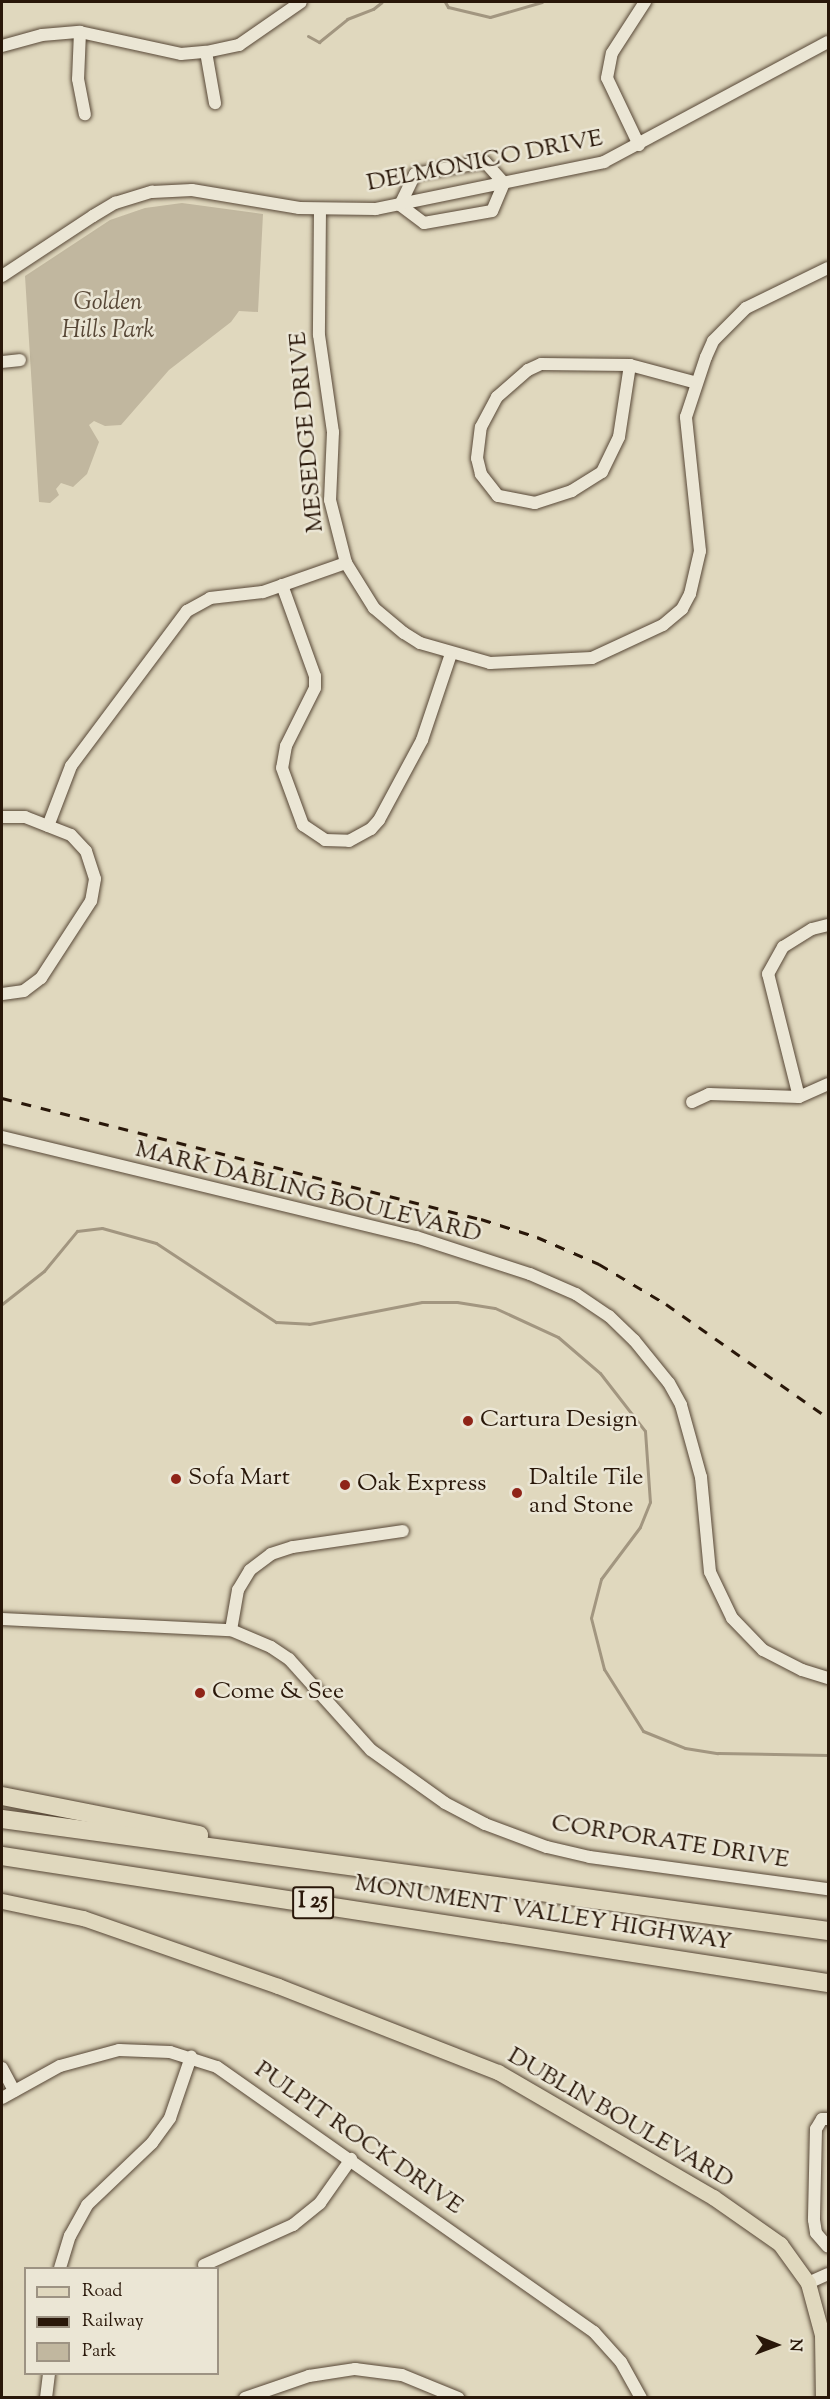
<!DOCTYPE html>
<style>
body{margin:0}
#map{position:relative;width:830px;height:2399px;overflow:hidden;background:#e0d8be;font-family:"Sorts Mill Goudy",serif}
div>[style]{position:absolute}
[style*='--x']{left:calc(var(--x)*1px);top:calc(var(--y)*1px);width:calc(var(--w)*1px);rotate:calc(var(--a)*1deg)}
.green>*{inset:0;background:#c1b79f}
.stream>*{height:3px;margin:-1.5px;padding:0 1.5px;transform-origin:1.5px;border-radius:1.5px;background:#a29680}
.roads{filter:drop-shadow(0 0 2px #574736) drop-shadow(0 0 2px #574736)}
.minor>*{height:12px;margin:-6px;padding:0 6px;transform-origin:6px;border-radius:6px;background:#ebe6d5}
.major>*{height:15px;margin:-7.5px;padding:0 7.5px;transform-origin:7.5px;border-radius:7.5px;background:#e0d8be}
.highway>*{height:18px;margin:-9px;padding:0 9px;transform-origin:9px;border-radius:9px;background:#e0d8be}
.rail>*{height:3px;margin-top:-1.5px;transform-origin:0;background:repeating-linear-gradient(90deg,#291709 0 10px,transparent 0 20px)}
.dots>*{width:16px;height:16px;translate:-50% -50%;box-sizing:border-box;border:3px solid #ebe6d5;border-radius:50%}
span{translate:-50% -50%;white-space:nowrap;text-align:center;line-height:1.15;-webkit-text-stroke:5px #ebe6d5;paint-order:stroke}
.shield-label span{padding:2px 4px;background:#ebe6d5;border:2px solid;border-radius:4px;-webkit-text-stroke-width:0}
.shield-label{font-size:22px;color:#291709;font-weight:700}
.street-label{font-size:24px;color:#291709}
.park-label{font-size:24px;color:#574736;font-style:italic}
.poi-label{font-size:24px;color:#291709}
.left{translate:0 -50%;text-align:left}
.frame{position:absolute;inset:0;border:3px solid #291709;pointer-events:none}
.legend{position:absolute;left:24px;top:2267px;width:195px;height:108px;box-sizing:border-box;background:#ebe6d5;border:2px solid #9d9383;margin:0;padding:8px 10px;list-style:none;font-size:18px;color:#291709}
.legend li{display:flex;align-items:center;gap:12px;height:30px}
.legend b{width:30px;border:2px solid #9d9383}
.north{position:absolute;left:746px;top:2315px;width:60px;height:60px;-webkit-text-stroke:4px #ebe6d5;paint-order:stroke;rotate:91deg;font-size:16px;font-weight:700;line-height:24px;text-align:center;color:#291709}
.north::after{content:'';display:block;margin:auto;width:21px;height:27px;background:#291709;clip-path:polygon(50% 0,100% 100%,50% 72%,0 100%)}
</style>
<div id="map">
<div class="green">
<i style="clip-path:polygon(182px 203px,263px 214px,258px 312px,239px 311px,231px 322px,169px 370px,121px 425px,105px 426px,94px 421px,89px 425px,99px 442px,87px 474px,73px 487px,61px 483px,56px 489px,59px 495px,50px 503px,39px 502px,25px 276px,110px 220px,145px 208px)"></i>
</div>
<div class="stream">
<i style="--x:445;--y:2;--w:6;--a:59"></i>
<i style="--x:448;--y:7;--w:43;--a:13.4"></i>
<i style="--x:490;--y:17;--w:54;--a:-16.1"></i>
<i style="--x:308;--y:36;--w:13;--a:29"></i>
<i style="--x:319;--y:42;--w:36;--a:-39"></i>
<i style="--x:347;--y:19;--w:28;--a:-21"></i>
<i style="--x:373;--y:9;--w:11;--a:-38"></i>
<i style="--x:2;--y:1304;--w:53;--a:-38.2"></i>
<i style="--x:44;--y:1271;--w:52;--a:-50.5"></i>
<i style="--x:77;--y:1231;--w:25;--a:-7"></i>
<i style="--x:102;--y:1228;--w:56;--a:15.5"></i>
<i style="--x:156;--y:1243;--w:144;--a:33.4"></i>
<i style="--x:276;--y:1322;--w:33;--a:3"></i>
<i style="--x:309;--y:1324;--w:115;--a:-11"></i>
<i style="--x:422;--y:1302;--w:35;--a:0"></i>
<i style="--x:457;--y:1302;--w:38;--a:9"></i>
<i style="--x:495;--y:1308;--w:69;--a:24.7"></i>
<i style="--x:558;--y:1337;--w:55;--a:40.6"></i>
<i style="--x:600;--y:1373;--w:73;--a:52.2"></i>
<i style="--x:645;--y:1431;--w:71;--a:86"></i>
<i style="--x:650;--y:1502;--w:27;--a:112"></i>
<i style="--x:640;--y:1527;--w:65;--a:126.9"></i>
<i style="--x:601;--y:1579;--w:40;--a:104.4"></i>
<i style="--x:591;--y:1618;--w:53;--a:75.7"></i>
<i style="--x:604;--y:1669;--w:73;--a:57.8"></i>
<i style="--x:643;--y:1731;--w:45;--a:22"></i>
<i style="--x:685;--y:1748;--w:33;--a:9"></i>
<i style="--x:718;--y:1753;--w:110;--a:1"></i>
</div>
<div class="roads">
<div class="minor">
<i style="--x:80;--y:32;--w:47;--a:92.4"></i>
<i style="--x:78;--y:79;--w:36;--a:79"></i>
<i style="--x:2;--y:46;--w:41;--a:-15.4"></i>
<i style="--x:42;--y:35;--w:38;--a:-5"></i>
<i style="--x:80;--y:32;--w:103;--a:12.3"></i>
<i style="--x:181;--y:54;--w:25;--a:-5"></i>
<i style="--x:206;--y:52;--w:34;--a:-12"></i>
<i style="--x:239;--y:45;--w:75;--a:-34.7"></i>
<i style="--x:206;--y:52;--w:52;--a:80"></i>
<i style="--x:639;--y:145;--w:74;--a:-115.5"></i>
<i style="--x:607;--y:78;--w:25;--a:-79"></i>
<i style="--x:612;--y:53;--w:61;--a:-57.1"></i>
<i style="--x:485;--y:162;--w:28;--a:48"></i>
<i style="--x:504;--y:183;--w:30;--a:113"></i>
<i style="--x:492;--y:211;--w:69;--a:170"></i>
<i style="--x:424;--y:223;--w:30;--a:-143"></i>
<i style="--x:400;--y:205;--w:34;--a:-64"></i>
<i style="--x:415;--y:174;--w:71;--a:-9.7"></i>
<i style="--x:320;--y:209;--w:126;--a:90.5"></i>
<i style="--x:319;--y:335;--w:98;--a:81.8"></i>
<i style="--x:333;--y:432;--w:68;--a:92.5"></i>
<i style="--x:330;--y:500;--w:65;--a:75.7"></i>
<i style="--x:346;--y:563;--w:53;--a:58.1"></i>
<i style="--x:374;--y:608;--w:39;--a:40"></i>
<i style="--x:404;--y:633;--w:19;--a:32"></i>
<i style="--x:420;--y:643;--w:73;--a:15.9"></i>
<i style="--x:490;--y:663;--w:102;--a:-2.8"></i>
<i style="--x:592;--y:658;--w:78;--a:-24.9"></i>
<i style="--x:663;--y:625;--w:25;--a:-40"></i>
<i style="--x:682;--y:609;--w:17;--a:-62"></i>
<i style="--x:690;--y:594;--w:44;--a:-76.9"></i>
<i style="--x:700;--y:551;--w:135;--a:-96"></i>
<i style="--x:686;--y:417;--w:63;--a:-71.6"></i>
<i style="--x:706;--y:357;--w:17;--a:-66"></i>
<i style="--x:713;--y:341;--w:47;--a:-45"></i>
<i style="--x:746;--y:308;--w:91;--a:-26"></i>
<i style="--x:2;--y:276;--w:109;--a:-33.4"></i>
<i style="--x:93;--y:216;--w:26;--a:-31"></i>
<i style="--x:115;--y:203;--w:39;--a:-17"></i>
<i style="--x:152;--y:192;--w:40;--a:-2.9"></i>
<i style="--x:192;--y:190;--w:109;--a:9.5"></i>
<i style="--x:299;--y:208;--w:77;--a:0.7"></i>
<i style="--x:376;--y:209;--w:233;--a:-11.6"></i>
<i style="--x:604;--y:162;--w:254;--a:-28.2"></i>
<i style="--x:2;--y:362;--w:18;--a:-6"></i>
<i style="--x:630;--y:365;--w:73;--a:98.7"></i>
<i style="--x:619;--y:437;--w:39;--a:116"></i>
<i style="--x:602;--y:472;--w:36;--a:148"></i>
<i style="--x:572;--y:491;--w:39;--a:162"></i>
<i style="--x:535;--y:503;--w:38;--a:-169"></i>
<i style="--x:498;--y:496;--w:28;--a:-128"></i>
<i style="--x:481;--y:474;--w:16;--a:-104"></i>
<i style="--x:477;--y:458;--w:31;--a:-83"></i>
<i style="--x:481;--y:427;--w:34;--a:-62"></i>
<i style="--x:497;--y:397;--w:41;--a:-41.1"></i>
<i style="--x:528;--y:370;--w:14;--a:-25"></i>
<i style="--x:541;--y:364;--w:89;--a:0.6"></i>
<i style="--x:630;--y:365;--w:69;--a:15"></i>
<i style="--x:282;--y:585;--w:97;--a:70.1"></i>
<i style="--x:315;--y:676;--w:12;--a:90"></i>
<i style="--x:315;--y:688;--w:65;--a:116.6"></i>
<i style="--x:286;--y:746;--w:22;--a:100"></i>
<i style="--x:282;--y:768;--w:61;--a:69.8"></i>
<i style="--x:303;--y:825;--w:27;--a:34"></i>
<i style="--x:325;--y:840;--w:24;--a:2"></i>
<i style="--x:349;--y:841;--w:25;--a:-29"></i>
<i style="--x:371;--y:829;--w:12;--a:-48"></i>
<i style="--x:379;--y:820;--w:91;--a:-61.7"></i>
<i style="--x:422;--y:740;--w:91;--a:-71.4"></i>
<i style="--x:2;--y:817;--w:23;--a:0"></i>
<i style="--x:25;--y:817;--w:49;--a:21.4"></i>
<i style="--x:71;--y:835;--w:22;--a:47"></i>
<i style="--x:86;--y:851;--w:29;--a:72"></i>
<i style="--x:95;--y:879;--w:22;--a:100"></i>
<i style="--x:91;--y:901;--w:92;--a:123"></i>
<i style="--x:41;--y:978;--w:21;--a:143"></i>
<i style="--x:24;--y:991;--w:22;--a:172"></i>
<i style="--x:48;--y:826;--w:64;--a:-69"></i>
<i style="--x:71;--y:766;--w:194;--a:-53.2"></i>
<i style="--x:187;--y:611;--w:26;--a:-29"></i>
<i style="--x:210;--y:598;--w:53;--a:-6.5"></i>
<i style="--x:263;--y:592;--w:88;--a:-19.3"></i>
<i style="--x:799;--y:1097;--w:127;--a:-104.1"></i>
<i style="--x:768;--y:974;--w:31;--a:-61"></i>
<i style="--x:783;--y:947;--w:34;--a:-32"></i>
<i style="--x:812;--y:929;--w:16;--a:-14"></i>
<i style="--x:692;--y:1102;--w:19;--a:-25"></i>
<i style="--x:709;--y:1094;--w:90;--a:1.9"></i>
<i style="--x:799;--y:1097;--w:32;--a:-24"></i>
<i style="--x:2;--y:1137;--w:426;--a:13.6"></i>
<i style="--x:416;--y:1237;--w:120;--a:18"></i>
<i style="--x:530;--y:1274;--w:50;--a:23.5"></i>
<i style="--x:576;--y:1294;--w:40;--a:34"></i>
<i style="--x:609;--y:1316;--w:35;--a:44"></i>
<i style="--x:634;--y:1340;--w:55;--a:50.9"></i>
<i style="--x:669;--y:1383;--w:25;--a:61"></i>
<i style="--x:681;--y:1405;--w:75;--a:74.5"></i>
<i style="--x:701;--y:1477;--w:95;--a:84.6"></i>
<i style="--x:710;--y:1572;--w:51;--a:64.4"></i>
<i style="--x:732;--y:1618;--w:45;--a:45.9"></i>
<i style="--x:763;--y:1650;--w:44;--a:27.1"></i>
<i style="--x:802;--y:1670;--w:27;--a:17"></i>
<i style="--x:2;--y:1619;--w:229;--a:2.8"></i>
<i style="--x:231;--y:1630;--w:43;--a:23"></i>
<i style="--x:271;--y:1647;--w:22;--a:34"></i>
<i style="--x:289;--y:1659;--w:122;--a:48"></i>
<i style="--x:371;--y:1750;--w:91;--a:35.6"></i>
<i style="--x:445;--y:1803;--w:45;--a:27.7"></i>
<i style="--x:485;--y:1824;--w:66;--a:20.4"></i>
<i style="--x:547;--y:1847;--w:44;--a:13.1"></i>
<i style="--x:590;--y:1857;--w:240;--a:7.7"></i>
<i style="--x:231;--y:1630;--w:41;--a:-80.1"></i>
<i style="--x:238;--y:1590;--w:23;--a:-59"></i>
<i style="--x:250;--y:1570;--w:26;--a:-37"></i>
<i style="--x:271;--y:1554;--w:23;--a:-18"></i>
<i style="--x:293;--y:1547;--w:111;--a:-8.3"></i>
<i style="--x:2;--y:2068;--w:26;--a:62"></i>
<i style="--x:2;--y:2098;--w:66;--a:-28.9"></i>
<i style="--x:60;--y:2066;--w:61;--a:-15.2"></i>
<i style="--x:119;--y:2050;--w:51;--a:2.2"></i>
<i style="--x:170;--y:2052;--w:49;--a:17.7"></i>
<i style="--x:217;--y:2067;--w:461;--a:35.1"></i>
<i style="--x:594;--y:2332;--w:40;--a:48"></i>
<i style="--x:621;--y:2362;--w:41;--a:60.9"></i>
<i style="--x:828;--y:2119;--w:6;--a:180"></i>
<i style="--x:822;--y:2119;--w:12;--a:121"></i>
<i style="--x:816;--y:2129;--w:91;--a:91.3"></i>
<i style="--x:814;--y:2220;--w:13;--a:81"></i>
<i style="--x:816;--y:2233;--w:18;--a:49"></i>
<i style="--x:204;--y:2265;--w:98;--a:-24.2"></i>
<i style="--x:293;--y:2225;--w:35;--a:-39"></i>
<i style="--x:320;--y:2203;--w:54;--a:-54.8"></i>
<i style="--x:60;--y:2268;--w:34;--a:-73"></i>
<i style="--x:70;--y:2236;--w:35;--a:-61"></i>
<i style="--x:87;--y:2205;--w:90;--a:-43.6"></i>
<i style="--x:152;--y:2143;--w:31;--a:-54"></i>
<i style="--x:170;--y:2118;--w:65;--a:-71"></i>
<i style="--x:808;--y:2283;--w:22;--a:-24"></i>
<i style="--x:46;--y:2398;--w:24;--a:-83"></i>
<i style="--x:245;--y:2398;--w:68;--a:-19"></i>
<i style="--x:309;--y:2376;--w:47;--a:-8.7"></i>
<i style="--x:355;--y:2369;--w:47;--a:7.3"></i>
<i style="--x:402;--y:2375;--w:61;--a:22.3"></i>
</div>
<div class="major">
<i style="--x:2;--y:1901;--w:83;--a:11.9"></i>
<i style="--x:83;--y:1918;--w:207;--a:19.2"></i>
<i style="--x:278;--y:1986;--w:236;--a:21.4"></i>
<i style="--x:498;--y:2072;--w:249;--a:30.2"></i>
<i style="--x:713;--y:2197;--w:82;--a:35"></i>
<i style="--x:780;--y:2244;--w:48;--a:54.3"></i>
<i style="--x:808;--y:2283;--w:54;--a:74.9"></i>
<i style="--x:822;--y:2335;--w:63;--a:89.1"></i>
</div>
<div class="highway">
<i style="--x:2;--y:1796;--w:201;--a:11.2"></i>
<i style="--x:2;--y:1819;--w:834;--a:7.72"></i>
<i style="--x:2;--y:1856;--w:836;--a:8.74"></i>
</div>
</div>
<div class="rail">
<i style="--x:2;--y:1098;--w:494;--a:14.2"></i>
<i style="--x:481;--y:1219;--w:59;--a:17.8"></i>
<i style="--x:537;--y:1237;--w:68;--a:23.5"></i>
<i style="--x:599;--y:1264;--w:78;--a:30.8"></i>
<i style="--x:666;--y:1304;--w:198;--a:35.1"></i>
</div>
<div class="dots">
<i style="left:468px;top:1421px;background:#8f2418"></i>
<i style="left:176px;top:1479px;background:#8f2418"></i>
<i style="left:345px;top:1485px;background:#8f2418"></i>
<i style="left:517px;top:1493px;background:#8f2418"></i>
<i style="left:200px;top:1693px;background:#8f2418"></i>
</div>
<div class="shield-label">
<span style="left:313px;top:1903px">I 25</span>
</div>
<div class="street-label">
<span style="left:485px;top:162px;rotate:-11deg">DELMONICO DRIVE</span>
<span style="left:308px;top:432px;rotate:-95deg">MESEDGE DRIVE</span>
<span style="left:308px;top:1193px;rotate:14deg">MARK DABLING BOULEVARD</span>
<span style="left:670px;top:1843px;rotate:9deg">CORPORATE DRIVE</span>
<span style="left:543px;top:1914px;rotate:9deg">MONUMENT VALLEY HIGHWAY</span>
<span style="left:620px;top:2119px;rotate:30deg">DUBLIN BOULEVARD</span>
<span style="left:358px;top:2139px;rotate:35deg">PULPIT ROCK DRIVE</span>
</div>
<div class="park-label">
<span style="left:108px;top:318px">Golden<br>Hills Park</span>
</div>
<div class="poi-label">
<span class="left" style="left:480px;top:1421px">Cartura Design</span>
<span class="left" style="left:188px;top:1479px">Sofa Mart</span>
<span class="left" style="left:529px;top:1493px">Daltile Tile<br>and Stone</span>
<span class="left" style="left:357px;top:1485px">Oak Express</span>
<span class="left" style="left:212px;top:1693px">Come &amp; See</span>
</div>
<div class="frame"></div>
<ul class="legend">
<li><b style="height:8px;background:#e0d8be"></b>Road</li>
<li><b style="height:8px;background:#291709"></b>Railway</li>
<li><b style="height:16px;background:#c1b79f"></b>Park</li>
</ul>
<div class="north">N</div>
</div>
